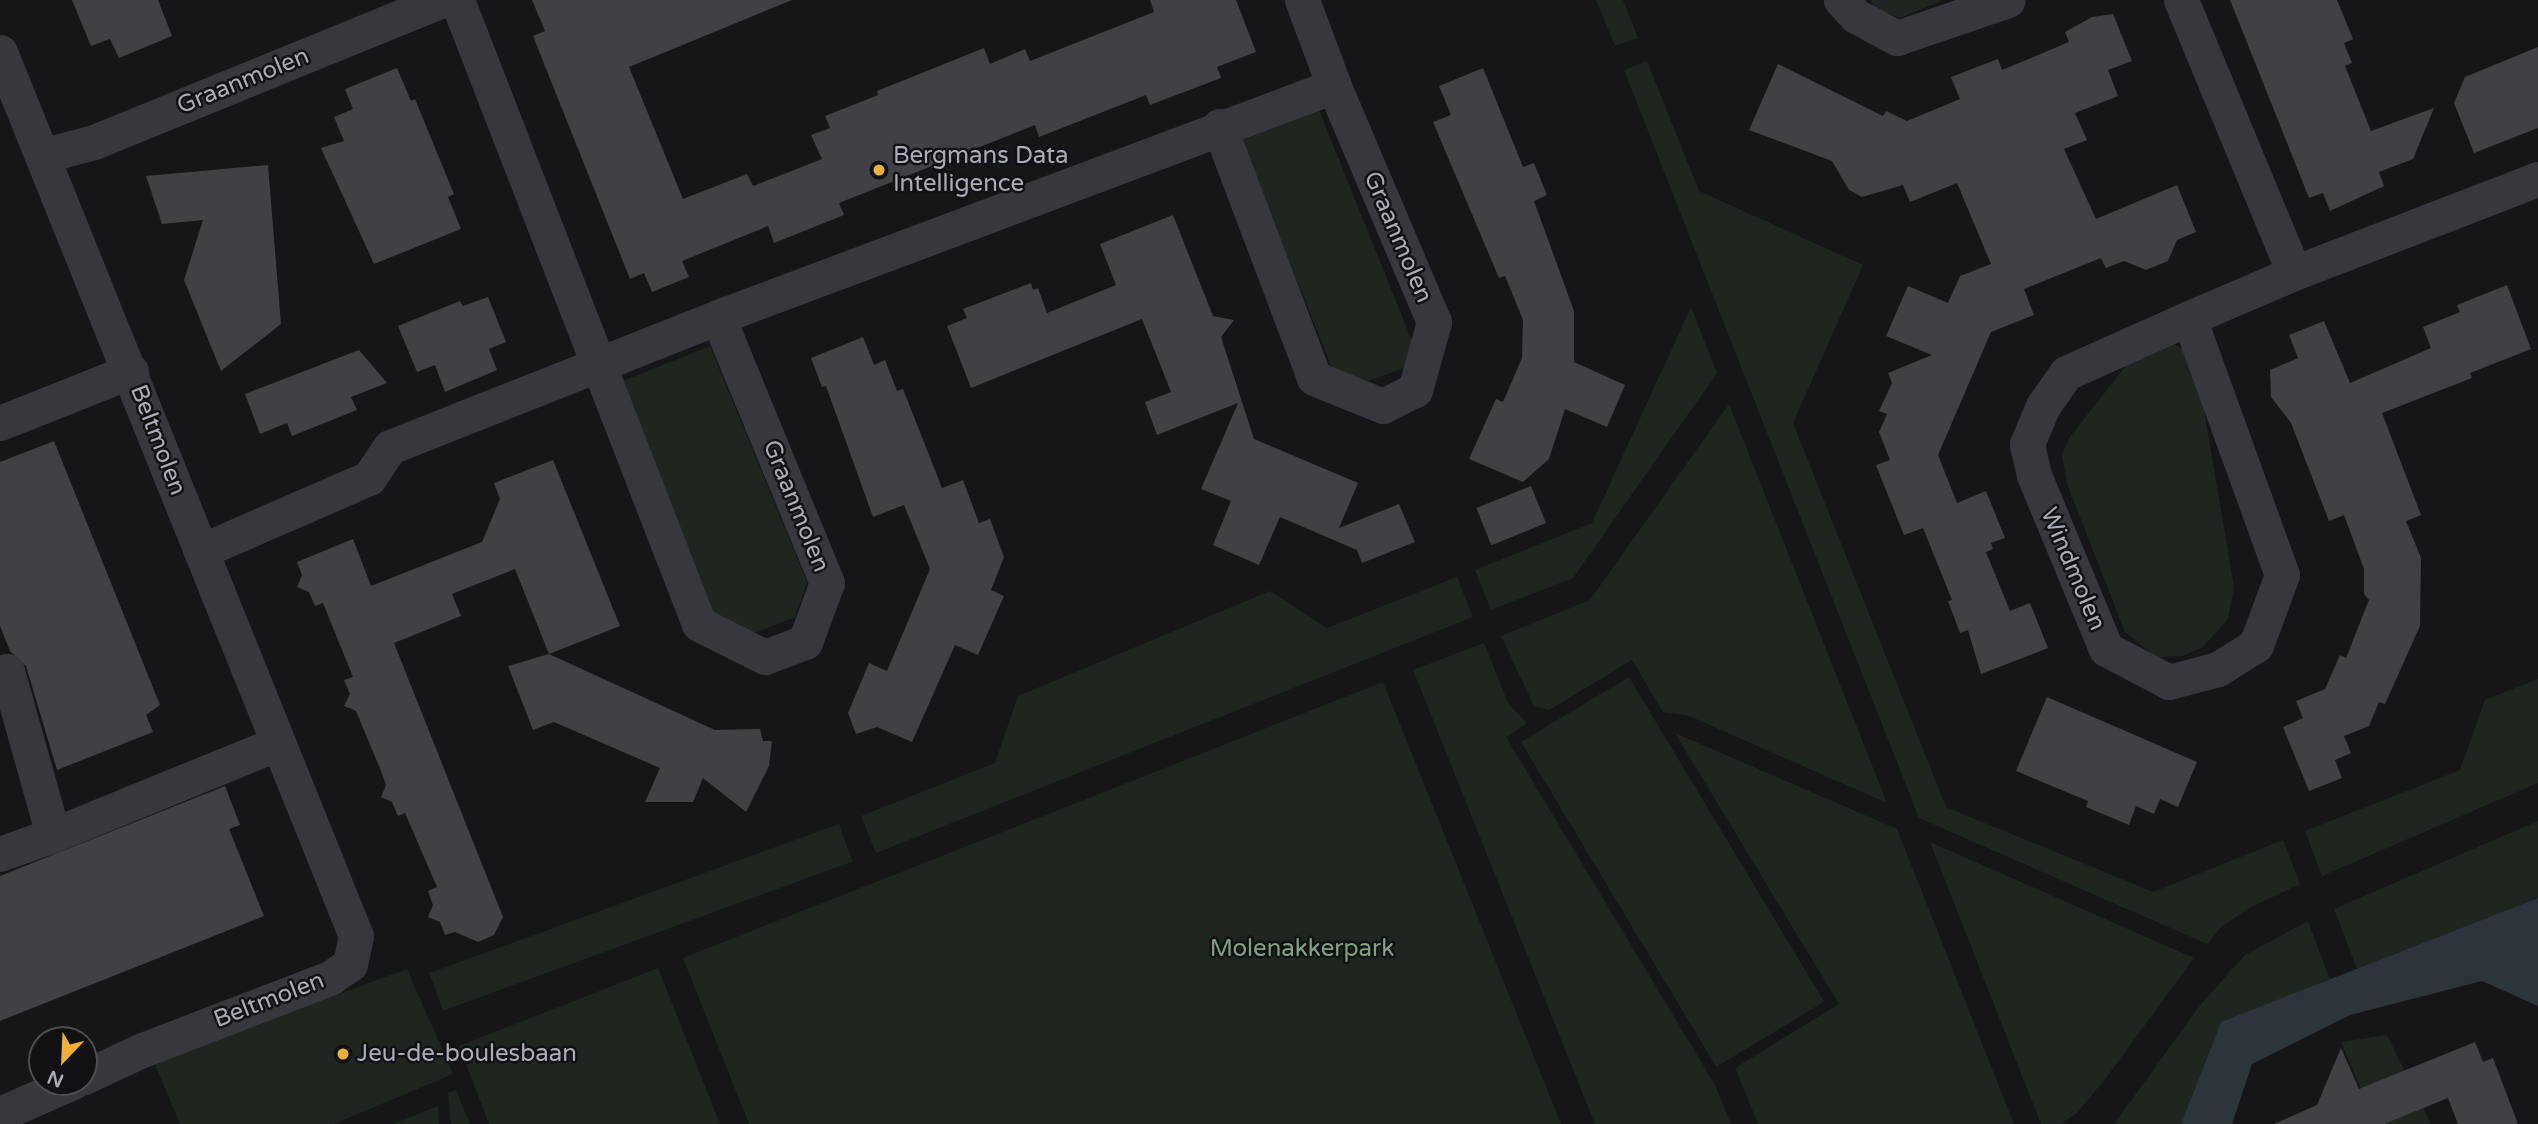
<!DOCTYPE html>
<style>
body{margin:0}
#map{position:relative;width:2538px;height:1124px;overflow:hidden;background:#161618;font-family:"Varela Round",sans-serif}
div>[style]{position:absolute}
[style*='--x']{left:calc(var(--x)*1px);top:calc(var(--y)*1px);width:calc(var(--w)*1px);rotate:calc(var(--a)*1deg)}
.green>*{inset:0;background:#1e261f;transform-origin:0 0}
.water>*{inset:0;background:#2c353c}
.building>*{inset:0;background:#404145;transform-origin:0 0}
.street>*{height:35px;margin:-17.5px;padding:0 17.5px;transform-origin:17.5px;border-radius:17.5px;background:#37383d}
.dots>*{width:19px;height:19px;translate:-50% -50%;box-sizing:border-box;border:4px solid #111113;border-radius:50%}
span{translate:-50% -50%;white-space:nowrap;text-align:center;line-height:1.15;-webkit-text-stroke:5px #111113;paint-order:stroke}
.street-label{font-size:24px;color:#a8adb8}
.poi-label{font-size:24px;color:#a8adb8}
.left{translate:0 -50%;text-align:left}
.park-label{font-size:24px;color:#7fa381}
.north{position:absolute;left:28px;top:1026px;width:70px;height:70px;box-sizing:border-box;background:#111113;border:2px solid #4d4f55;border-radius:50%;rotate:203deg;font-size:19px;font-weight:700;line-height:28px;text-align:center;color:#a8adb8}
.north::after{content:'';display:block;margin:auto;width:24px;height:32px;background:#f2b134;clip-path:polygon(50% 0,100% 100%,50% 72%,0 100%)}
</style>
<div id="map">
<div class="green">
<i style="clip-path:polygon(1596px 0,1623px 0,1638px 38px,1615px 46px)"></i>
<i style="clip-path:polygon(1871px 0,1943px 0,1900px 18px,1874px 8px)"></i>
<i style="clip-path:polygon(1647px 61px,1699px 191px,1863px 265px,1793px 423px,1946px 807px,2153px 892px,2283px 840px,2300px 884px,2249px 908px,2221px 927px,2207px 944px,1919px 818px,1624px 70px)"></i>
<i style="clip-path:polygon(1319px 110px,1414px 346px,1407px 367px,1357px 385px,1334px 373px,1241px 140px)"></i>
<i style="clip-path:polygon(1691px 307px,1717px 373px,1573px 578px,1491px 610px,1475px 570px,1592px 523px)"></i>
<i style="clip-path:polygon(2171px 343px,2192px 353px,2198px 375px,2234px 587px,2228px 619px,2203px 647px,2183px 656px,2156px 657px,2125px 632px,2067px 484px,2062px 455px,2069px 438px,2135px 354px)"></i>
<i style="clip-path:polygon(710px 346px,807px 582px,795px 617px,749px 635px,714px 618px,618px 383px)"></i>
<i style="clip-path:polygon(1729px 404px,1887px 803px,1687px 715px,1663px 712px,1632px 660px,1549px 710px,1534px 706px,1501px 636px,1590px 600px)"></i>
<i style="clip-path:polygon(1457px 577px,1473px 617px,876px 853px,861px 816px,995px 763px,1018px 696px,1270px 591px,1327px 628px)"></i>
<i style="clip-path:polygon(1484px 643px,1508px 703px,1527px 723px,1506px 737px,1715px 1085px,1731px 1124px,1595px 1124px,1413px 670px)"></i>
<i style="left:1629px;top:677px;width:379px;height:126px;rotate:59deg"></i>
<i style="clip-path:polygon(2538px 679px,2538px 783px,2322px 876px,2305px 831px,2460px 770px,2485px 700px)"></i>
<i style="clip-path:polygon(1383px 682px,1561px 1124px,749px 1124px,683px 958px)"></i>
<i style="clip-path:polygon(1675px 733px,1897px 829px,2014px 1124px,1758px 1124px,1735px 1068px,1839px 1004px)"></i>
<i style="clip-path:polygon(2538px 821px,2538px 898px,2357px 969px,2334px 909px)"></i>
<i style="left:839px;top:824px;width:40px;height:436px;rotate:70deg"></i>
<i style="clip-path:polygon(1930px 842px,2194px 958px,2106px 1078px,2076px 1114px,2060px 1124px,2041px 1124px)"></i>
<i style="clip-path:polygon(2308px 921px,2330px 980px,2221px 1022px,2181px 1124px,2114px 1124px,2201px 1004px,2245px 955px)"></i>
<i style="clip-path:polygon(658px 968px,720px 1124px,489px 1124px,459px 1046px)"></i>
<i style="clip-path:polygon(407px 969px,453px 1074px,334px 1124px,180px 1124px,154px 1062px)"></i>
<i style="clip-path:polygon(2387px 1035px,2431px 1124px,2376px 1124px,2341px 1042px)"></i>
<i style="clip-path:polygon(456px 1090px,470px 1124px,451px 1124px,448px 1093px)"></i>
<i style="clip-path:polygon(438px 1106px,439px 1124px,393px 1124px)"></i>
</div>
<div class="water">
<i style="clip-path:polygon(2538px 898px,2538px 1006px,2482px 981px,2350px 1015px,2252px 1064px,2232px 1124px,2181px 1124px,2221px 1022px)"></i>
</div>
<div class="building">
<i style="clip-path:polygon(72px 0,158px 0,172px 36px,119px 58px,110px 39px,91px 46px)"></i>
<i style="clip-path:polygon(532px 0,792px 0,629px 67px,683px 199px,747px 174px,753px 186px,822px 159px,811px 135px,830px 128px,825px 116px,878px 95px,877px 91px,984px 48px,990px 64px,1025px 49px,1030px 61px,1154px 12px,1150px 0,1236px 0,1256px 52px,1217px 67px,1221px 78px,1150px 105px,1146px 95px,1039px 137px,1035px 125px,839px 203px,844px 215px,774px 243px,768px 226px,682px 261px,689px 277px,652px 292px,644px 273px,630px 279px,533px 36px,545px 31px)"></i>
<i style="clip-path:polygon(2230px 0,2337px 0,2353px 39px,2344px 43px,2352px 63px,2345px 66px,2371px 131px,2434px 108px,2413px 159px,2379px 172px,2384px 186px,2330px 211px,2323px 193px,2309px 198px)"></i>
<i style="clip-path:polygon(2113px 14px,2132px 61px,2108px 70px,2118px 96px,2075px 113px,2087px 140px,2064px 149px,2096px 219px,2177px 185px,2196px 232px,2177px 240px,2168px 261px,2146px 270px,2124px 261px,2106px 268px,2101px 258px,2024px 289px,2034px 315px,1991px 332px,1938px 455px,1957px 503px,1986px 491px,2005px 538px,1991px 543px,1993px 549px,1986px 552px,2010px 611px,2030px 603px,2048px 648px,1981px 674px,1968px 630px,1960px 633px,1948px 601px,1952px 600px,1923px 528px,1904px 535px,1876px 465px,1890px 460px,1879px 432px,1887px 414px,1879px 411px,1892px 383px,1888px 373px,1932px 355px,1886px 336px,1908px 286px,1948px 303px,1960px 276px,1991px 264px,1957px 183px,1910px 202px,1903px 185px,1862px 197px,1849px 190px,1832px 161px,1749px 130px,1778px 64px,1883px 116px,1886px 111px,1907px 121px,1960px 99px,1951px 77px,1998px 59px,2002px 70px,2069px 42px,2065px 32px,2092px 17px)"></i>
<i style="clip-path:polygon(2538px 47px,2538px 128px,2474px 153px,2454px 103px,2465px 77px)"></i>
<i style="clip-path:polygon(397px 68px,411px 101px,415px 99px,454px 194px,448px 197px,461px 229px,374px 264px,321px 148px,344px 141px,334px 117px,353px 109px,345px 89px)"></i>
<i style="clip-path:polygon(1483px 68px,1523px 167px,1534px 163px,1547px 195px,1534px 201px,1574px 311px,1574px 362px,1625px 385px,1607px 427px,1565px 409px,1549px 459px,1523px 482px,1469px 459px,1496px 399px,1503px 402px,1522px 358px,1523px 320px,1505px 276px,1499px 278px,1433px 122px,1451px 115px,1439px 86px)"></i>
<i style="clip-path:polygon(268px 165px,281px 324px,221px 371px,184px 280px,203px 220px,162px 224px,146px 176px)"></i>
<i style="clip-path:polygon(1173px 215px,1213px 316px,1234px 320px,1221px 337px,1254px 439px,1358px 483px,1339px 528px,1399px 504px,1415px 542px,1362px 563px,1357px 550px,1280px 517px,1259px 565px,1213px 545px,1231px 501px,1201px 489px,1238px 403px,1157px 435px,1145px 402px,1171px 392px,1142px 319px,971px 388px,947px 326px,967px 318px,963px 309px,1031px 283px,1033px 290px,1038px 288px,1047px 313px,1116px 285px,1100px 244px)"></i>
<i style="clip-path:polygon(2507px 285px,2531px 349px,2470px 373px,2472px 378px,2382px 413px,2421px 515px,2406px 521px,2421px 558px,2420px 626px,2385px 704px,2379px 702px,2369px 726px,2344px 736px,2351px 753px,2335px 760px,2342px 778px,2309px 791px,2283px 727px,2303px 718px,2296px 701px,2325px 689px,2340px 655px,2346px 658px,2369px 600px,2364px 594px,2364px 569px,2344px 515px,2329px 521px,2291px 423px,2271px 397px,2270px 370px,2298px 358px,2289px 335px,2324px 321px,2350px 383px,2431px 348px,2423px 327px,2460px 312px,2457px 305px)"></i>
<i style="clip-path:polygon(488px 297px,506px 342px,489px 349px,497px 370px,445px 392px,435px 365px,417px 372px,398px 326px,460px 301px,463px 306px)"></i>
<i style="clip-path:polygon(863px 337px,874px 365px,885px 360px,897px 391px,903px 389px,942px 488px,963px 480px,979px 523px,990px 519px,1004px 557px,991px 590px,1004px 596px,978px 655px,955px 645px,912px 742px,877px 727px,856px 734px,848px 713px,869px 663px,887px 671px,930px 569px,904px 505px,873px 517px,826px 386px,822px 387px,811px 358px)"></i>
<i style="clip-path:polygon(359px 350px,387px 383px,351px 397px,357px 410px,292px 436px,287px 423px,260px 434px,245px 394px)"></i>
<i style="clip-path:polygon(54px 441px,160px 705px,146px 715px,153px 732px,57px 770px,26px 666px,10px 651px,0 626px,0 462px)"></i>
<i style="clip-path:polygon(553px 460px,620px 626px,549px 654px,715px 730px,760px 729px,763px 741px,772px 741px,769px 766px,746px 812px,703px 778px,693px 802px,645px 802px,660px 768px,554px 722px,533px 730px,508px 666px,549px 654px,515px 569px,452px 594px,461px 616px,394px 643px,503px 917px,494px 935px,478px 942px,455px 932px,445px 935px,440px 922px,428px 917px,433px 905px,428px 891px,437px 887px,405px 813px,398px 816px,392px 802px,381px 797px,386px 785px,381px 771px,356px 711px,344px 706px,350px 694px,344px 680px,353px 677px,323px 603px,315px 606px,309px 592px,297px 587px,302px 575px,297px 562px,353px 539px,371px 586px,482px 542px,500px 499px,494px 483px)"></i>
<i style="left:1531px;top:486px;width:40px;height:59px;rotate:68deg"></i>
<i style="clip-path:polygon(2047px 697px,2197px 762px,2178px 807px,2160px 799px,2154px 814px,2136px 806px,2129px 825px,2086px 807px,2088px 801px,2016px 771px)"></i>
<i style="clip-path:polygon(225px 786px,240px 825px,229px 829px,264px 916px,0 1021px,0 876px)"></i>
<i style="clip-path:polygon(2475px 1042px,2483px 1062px,2493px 1058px,2518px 1124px,2458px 1124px,2448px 1098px,2384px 1124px,2274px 1124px,2317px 1105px,2341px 1048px,2359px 1089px)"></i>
</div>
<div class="street">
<i style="--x:457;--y:0;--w:669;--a:68.8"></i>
<i style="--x:699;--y:624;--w:74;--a:26.6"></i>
<i style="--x:765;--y:657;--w:43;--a:-20.6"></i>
<i style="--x:805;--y:642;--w:63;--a:-69.6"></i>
<i style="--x:827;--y:583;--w:287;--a:-112.3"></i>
<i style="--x:1841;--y:0;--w:22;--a:47"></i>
<i style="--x:1856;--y:16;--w:47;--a:28.2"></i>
<i style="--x:1897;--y:38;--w:117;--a:-18.9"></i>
<i style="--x:2181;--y:0;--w:295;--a:67.5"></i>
<i style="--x:2294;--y:273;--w:261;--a:-21.1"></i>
<i style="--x:0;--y:52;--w:953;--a:68.06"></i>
<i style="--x:356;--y:936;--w:29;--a:102"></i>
<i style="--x:350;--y:964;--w:24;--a:145"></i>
<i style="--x:330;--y:978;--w:204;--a:159"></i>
<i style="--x:140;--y:1051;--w:62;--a:155.1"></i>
<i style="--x:1219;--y:126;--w:269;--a:69.3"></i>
<i style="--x:1314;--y:378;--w:74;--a:22.1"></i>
<i style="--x:1383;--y:406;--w:36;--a:-27"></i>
<i style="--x:1415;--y:390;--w:71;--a:-74.4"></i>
<i style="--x:1434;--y:322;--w:256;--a:-113"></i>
<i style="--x:42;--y:156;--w:54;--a:-15.1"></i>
<i style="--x:94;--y:142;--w:376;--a:-22.2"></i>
<i style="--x:2189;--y:318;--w:273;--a:70.1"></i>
<i style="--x:2282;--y:575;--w:75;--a:110.4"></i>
<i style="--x:2256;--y:645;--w:45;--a:147.7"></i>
<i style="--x:2218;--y:669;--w:51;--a:165.1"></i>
<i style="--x:2169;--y:682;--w:71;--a:-152.4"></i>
<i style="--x:2106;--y:649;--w:188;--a:-112.5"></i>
<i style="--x:2034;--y:475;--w:32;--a:-103"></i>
<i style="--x:2027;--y:444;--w:41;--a:-67.2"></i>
<i style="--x:2043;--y:406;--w:40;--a:-55.1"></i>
<i style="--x:2066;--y:373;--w:135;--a:-24.1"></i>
<i style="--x:2189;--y:318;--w:114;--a:-23.2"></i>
<i style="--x:0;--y:423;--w:141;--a:-21.7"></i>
<i style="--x:201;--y:551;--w:183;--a:-23.5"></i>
<i style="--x:369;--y:478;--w:37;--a:-56"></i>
<i style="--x:390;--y:447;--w:353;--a:-21.6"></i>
<i style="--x:718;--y:317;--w:658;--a:-20.56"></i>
<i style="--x:1334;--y:86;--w:92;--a:-110.4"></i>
<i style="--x:0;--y:673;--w:7;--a:-16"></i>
<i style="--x:7;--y:671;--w:170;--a:74.3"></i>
<i style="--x:53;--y:835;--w:56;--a:160.3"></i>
<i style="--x:53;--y:835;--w:243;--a:-22.2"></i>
<i style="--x:0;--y:1114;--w:80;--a:-23.7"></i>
</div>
<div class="dots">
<i style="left:879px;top:170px;background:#f2b134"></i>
<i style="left:343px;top:1054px;background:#f2b134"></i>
</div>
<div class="street-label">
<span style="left:243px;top:81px;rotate:-22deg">Graanmolen</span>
<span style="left:1398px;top:237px;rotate:67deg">Graanmolen</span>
<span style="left:158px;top:440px;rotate:69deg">Beltmolen</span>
<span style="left:796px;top:506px;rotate:68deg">Graanmolen</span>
<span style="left:2073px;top:569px;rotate:67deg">Windmolen</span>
<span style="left:269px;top:1000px;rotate:-21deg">Beltmolen</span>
</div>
<div class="poi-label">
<span class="left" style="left:893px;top:170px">Bergmans Data<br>Intelligence</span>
<span class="left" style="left:357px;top:1054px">Jeu-de-boulesbaan</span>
</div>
<div class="park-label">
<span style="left:1302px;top:949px">Molenakkerpark</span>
</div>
<div class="north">N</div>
</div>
